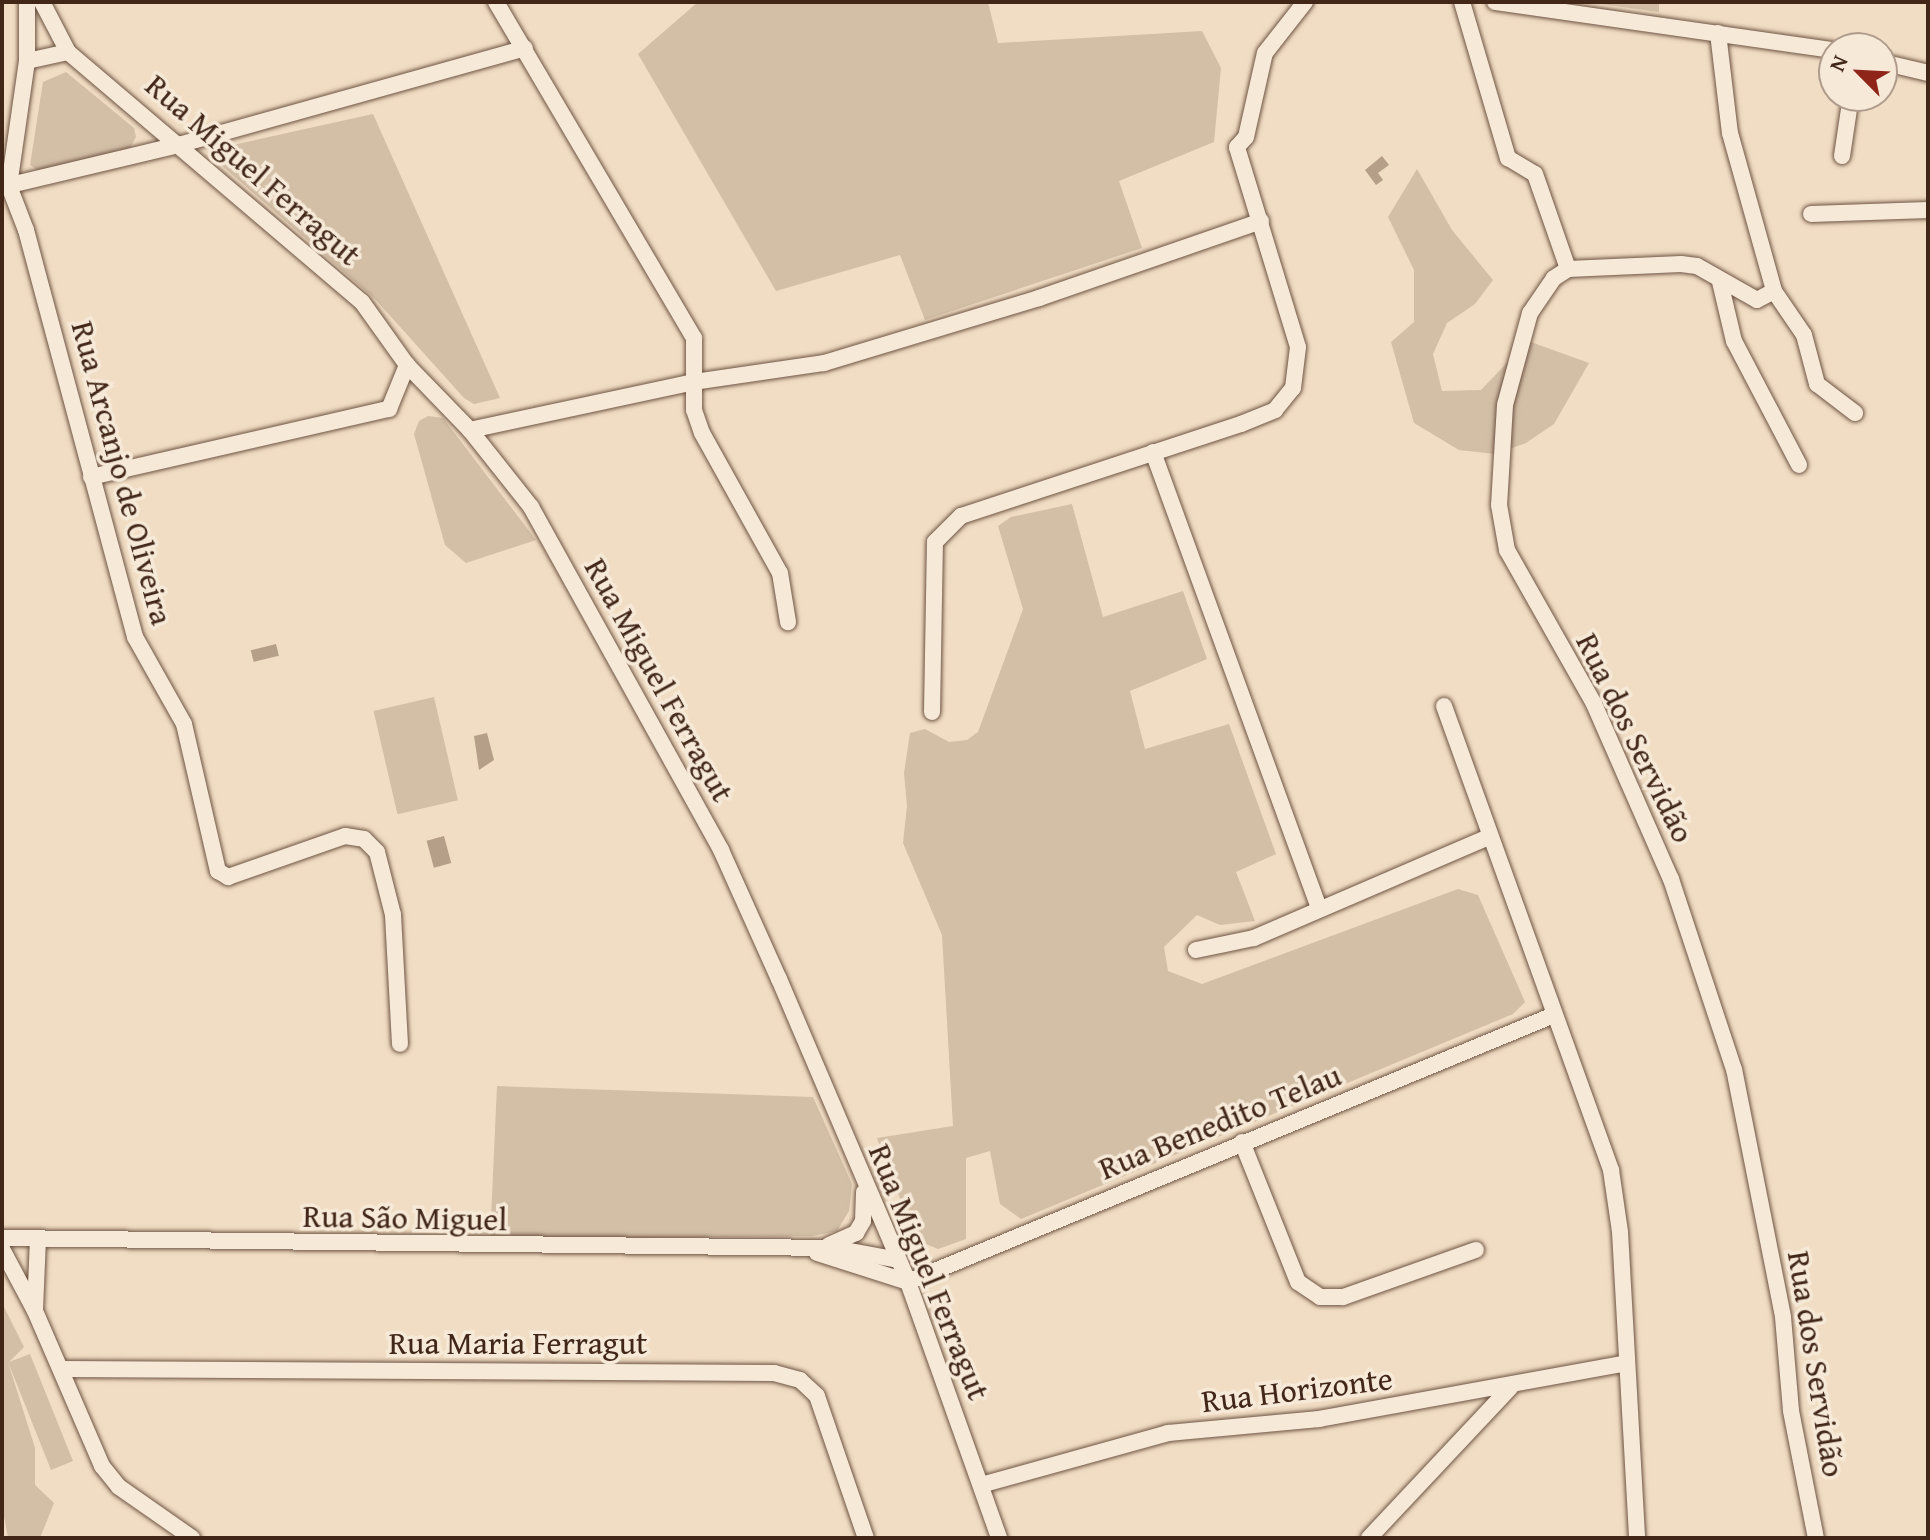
<!DOCTYPE html>
<meta charset="utf-8">
<style>
body{margin:0}
#map{position:relative;width:1930px;height:1540px;overflow:hidden;background:#f1ddc3;font-family:"Gentium Book Plus",serif}
div>[style]{position:absolute}
[style*='--x']{left:calc(var(--x)*1px);top:calc(var(--y)*1px);width:calc(var(--w)*1px);rotate:calc(var(--a)*1deg)}
.green>*{inset:0;background:#d3bea6;transform-origin:0 0}
.water>*{inset:0;background:#b69f89;transform-origin:0 0}
.roads{filter:drop-shadow(0 0 2px #6e5443) drop-shadow(0 0 2px #6e5443)}
.street>*{height:16px;margin:-8px;padding:0 8px;transform-origin:8px;border-radius:8px;background:#f6e9d8}
span{translate:-50% -50%;white-space:nowrap;text-align:center;line-height:1.15;-webkit-text-stroke:7px #f6e9d8;paint-order:stroke}
.street-label{font-size:32px;color:#422718}
.frame{position:absolute;inset:0;border:4px solid #422718;pointer-events:none}
.north{position:absolute;left:1818px;top:32px;width:80px;height:80px;box-sizing:border-box;background:#f6e9d8;border:2px solid #ae9b8b;border-radius:50%;rotate:294deg;font-size:22px;font-weight:700;line-height:32px;text-align:center;color:#422718}
.north::after{content:'';display:block;margin:auto;width:28px;height:36px;background:#8f2418;clip-path:polygon(50% 0,100% 100%,50% 72%,0 100%)}
</style>
<div id="map">
<div class="green">
<i style="clip-path:polygon(698px 2px,988px 2px,998px 43px,1202px 31px,1221px 68px,1214px 142px,1119px 181px,1142px 248px,925px 320px,900px 255px,776px 291px,638px 54px)"></i>
<i style="clip-path:polygon(1586px 2px,1659px 2px,1659px 12px)"></i>
<i style="clip-path:polygon(66px 72px,134px 128px,136px 137px,129px 150px,39px 171px,30px 165px,43px 82px)"></i>
<i style="clip-path:polygon(373px 114px,500px 398px,474px 404px,464px 398px,375px 299px,220px 164px,224px 147px)"></i>
<i style="clip-path:polygon(1417px 169px,1452px 230px,1493px 280px,1475px 304px,1447px 323px,1433px 354px,1442px 391px,1481px 390px,1528px 341px,1589px 363px,1554px 424px,1526px 443px,1495px 454px,1459px 450px,1414px 423px,1391px 342px,1414px 322px,1414px 270px,1388px 217px)"></i>
<i style="clip-path:polygon(428px 416px,443px 418px,536px 540px,466px 563px,445px 545px,414px 434px,419px 421px)"></i>
<i style="clip-path:polygon(1072px 504px,1103px 617px,1183px 591px,1207px 659px,1130px 691px,1145px 749px,1229px 724px,1276px 854px,1236px 872px,1255px 921px,1220px 925px,1197px 915px,1164px 947px,1168px 971px,1202px 984px,1458px 889px,1478px 895px,1525px 1002px,1513px 1014px,1021px 1219px,1000px 1204px,990px 1151px,966px 1158px,966px 1239px,938px 1249px,916px 1240px,877px 1138px,953px 1126px,942px 935px,903px 843px,907px 806px,904px 773px,910px 733px,925px 729px,949px 742px,967px 740px,978px 732px,1023px 609px,998px 526px,1011px 517px)"></i>
<i style="left:434px;top:697px;width:106px;height:62px;rotate:77deg"></i>
<i style="clip-path:polygon(497px 1086px,813px 1097px,852px 1184px,849px 1211px,837px 1231px,813px 1236px,490px 1240px)"></i>
<i style="clip-path:polygon(2px 1303px,24px 1347px,9px 1362px,30px 1354px,73px 1461px,51px 1470px,8px 1362px,35px 1448px,35px 1485px,54px 1503px,40px 1538px,8px 1538px,2px 1505px)"></i>
</div>
<div class="water">
<i style="clip-path:polygon(1382px 156px,1389px 165px,1378px 173px,1383px 180px,1376px 185px,1365px 170px)"></i>
<i style="left:276px;top:644px;width:12px;height:26px;rotate:76deg"></i>
<i style="clip-path:polygon(487px 733px,494px 760px,479px 770px,474px 736px)"></i>
<i style="left:444px;top:836px;width:28px;height:18px;rotate:75deg"></i>
</div>
<div class="roads">
<div class="street">
<i style="--x:27;--y:2;--w:59;--a:90"></i>
<i style="--x:27;--y:61;--w:126;--a:98.2"></i>
<i style="--x:9;--y:186;--w:47;--a:68.9"></i>
<i style="--x:26;--y:230;--w:421;--a:75"></i>
<i style="--x:135;--y:637;--w:100;--a:60.6"></i>
<i style="--x:184;--y:724;--w:151;--a:77"></i>
<i style="--x:218;--y:871;--w:12;--a:31"></i>
<i style="--x:228;--y:877;--w:124;--a:-19.3"></i>
<i style="--x:345;--y:836;--w:19;--a:9"></i>
<i style="--x:364;--y:839;--w:18;--a:45"></i>
<i style="--x:377;--y:852;--w:65;--a:75.7"></i>
<i style="--x:393;--y:915;--w:129;--a:86.9"></i>
<i style="--x:42;--y:2;--w:56;--a:62.5"></i>
<i style="--x:68;--y:52;--w:386;--a:40.4"></i>
<i style="--x:362;--y:302;--w:77;--a:54.5"></i>
<i style="--x:407;--y:365;--w:91;--a:45.9"></i>
<i style="--x:470;--y:430;--w:98;--a:51.6"></i>
<i style="--x:531;--y:507;--w:392;--a:61"></i>
<i style="--x:721;--y:850;--w:141;--a:65.8"></i>
<i style="--x:779;--y:979;--w:329;--a:66.9"></i>
<i style="--x:908;--y:1282;--w:272;--a:70.4"></i>
<i style="--x:496;--y:2;--w:390;--a:59.5"></i>
<i style="--x:694;--y:338;--w:72;--a:90"></i>
<i style="--x:694;--y:410;--w:24;--a:71"></i>
<i style="--x:702;--y:433;--w:160;--a:60.9"></i>
<i style="--x:780;--y:573;--w:50;--a:80.7"></i>
<i style="--x:1462;--y:2;--w:163;--a:73.6"></i>
<i style="--x:1508;--y:158;--w:31;--a:31"></i>
<i style="--x:1535;--y:174;--w:101;--a:70.8"></i>
<i style="--x:1568;--y:269;--w:17;--a:147"></i>
<i style="--x:1554;--y:278;--w:42;--a:124.4"></i>
<i style="--x:1530;--y:313;--w:95;--a:105.2"></i>
<i style="--x:1505;--y:405;--w:100;--a:93.4"></i>
<i style="--x:1499;--y:505;--w:46;--a:79.9"></i>
<i style="--x:1507;--y:550;--w:177;--a:60.5"></i>
<i style="--x:1594;--y:704;--w:191;--a:66.3"></i>
<i style="--x:1671;--y:879;--w:200;--a:71.7"></i>
<i style="--x:1734;--y:1069;--w:253;--a:78.8"></i>
<i style="--x:1783;--y:1317;--w:94;--a:85.1"></i>
<i style="--x:1791;--y:1411;--w:129;--a:78.9"></i>
<i style="--x:1495;--y:2;--w:342;--a:8.1"></i>
<i style="--x:1718;--y:33;--w:101;--a:83.2"></i>
<i style="--x:1730;--y:133;--w:164;--a:74.4"></i>
<i style="--x:27;--y:61;--w:42;--a:-12.4"></i>
<i style="--x:1882;--y:62;--w:47;--a:13.4"></i>
<i style="--x:1842;--y:156;--w:61;--a:-81.5"></i>
<i style="--x:2;--y:187;--w:185;--a:-13.4"></i>
<i style="--x:182;--y:144;--w:356;--a:-15.6"></i>
<i style="--x:1811;--y:214;--w:117;--a:-2"></i>
<i style="--x:1568;--y:269;--w:113;--a:-2.5"></i>
<i style="--x:1681;--y:264;--w:16;--a:7"></i>
<i style="--x:1697;--y:266;--w:69;--a:29.5"></i>
<i style="--x:1757;--y:300;--w:19;--a:-28"></i>
<i style="--x:1774;--y:291;--w:53;--a:55.7"></i>
<i style="--x:1804;--y:335;--w:51;--a:75.1"></i>
<i style="--x:1817;--y:384;--w:48;--a:37.3"></i>
<i style="--x:1720;--y:282;--w:61;--a:76.7"></i>
<i style="--x:1734;--y:341;--w:140;--a:62.3"></i>
<i style="--x:470;--y:430;--w:229;--a:-12.1"></i>
<i style="--x:694;--y:382;--w:131;--a:-8.3"></i>
<i style="--x:824;--y:363;--w:225;--a:-16.8"></i>
<i style="--x:1039;--y:298;--w:235;--a:-19.1"></i>
<i style="--x:1153;--y:452;--w:484;--a:70"></i>
<i style="--x:91;--y:477;--w:306;--a:-12.9"></i>
<i style="--x:389;--y:409;--w:48;--a:-67.8"></i>
<i style="--x:1444;--y:706;--w:493;--a:70.2"></i>
<i style="--x:1611;--y:1170;--w:63;--a:81.7"></i>
<i style="--x:1620;--y:1232;--w:306;--a:86.8"></i>
<i style="--x:932;--y:712;--w:170;--a:-89"></i>
<i style="--x:935;--y:542;--w:37;--a:-45"></i>
<i style="--x:961;--y:516;--w:295;--a:-18.2"></i>
<i style="--x:1241;--y:424;--w:37;--a:-22"></i>
<i style="--x:1275;--y:410;--w:28;--a:-51"></i>
<i style="--x:1293;--y:388;--w:41;--a:-83"></i>
<i style="--x:1298;--y:347;--w:209;--a:-107"></i>
<i style="--x:1237;--y:147;--w:13;--a:-48"></i>
<i style="--x:1246;--y:137;--w:86;--a:-77.3"></i>
<i style="--x:1265;--y:53;--w:65;--a:-51.9"></i>
<i style="--x:1196;--y:950;--w:59;--a:-11.7"></i>
<i style="--x:1254;--y:938;--w:256;--a:-23.3"></i>
<i style="--x:1242;--y:1142;--w:151;--a:68.2"></i>
<i style="--x:1298;--y:1282;--w:27;--a:34"></i>
<i style="--x:1320;--y:1297;--w:23;--a:0"></i>
<i style="--x:1343;--y:1297;--w:141;--a:-19.5"></i>
<i style="--x:2;--y:1238;--w:832;--a:0.69"></i>
<i style="--x:834;--y:1248;--w:65;--a:10.6"></i>
<i style="--x:829;--y:1245;--w:30;--a:-24"></i>
<i style="--x:856;--y:1233;--w:14;--a:-60"></i>
<i style="--x:863;--y:1221;--w:29;--a:-88"></i>
<i style="--x:2;--y:1249;--w:70;--a:62"></i>
<i style="--x:35;--y:1311;--w:169;--a:66.6"></i>
<i style="--x:102;--y:1466;--w:27;--a:51"></i>
<i style="--x:119;--y:1487;--w:89;--a:34.9"></i>
<i style="--x:817;--y:1253;--w:96;--a:17.7"></i>
<i style="--x:908;--y:1282;--w:699;--a:-22.46"></i>
<i style="--x:35;--y:1310;--w:71;--a:-87.6"></i>
<i style="--x:61;--y:1369;--w:713;--a:0.32"></i>
<i style="--x:774;--y:1373;--w:27;--a:15"></i>
<i style="--x:800;--y:1380;--w:23;--a:43"></i>
<i style="--x:817;--y:1396;--w:150;--a:71"></i>
<i style="--x:981;--y:1485;--w:194;--a:-15.5"></i>
<i style="--x:1168;--y:1433;--w:152;--a:-5.3"></i>
<i style="--x:1319;--y:1419;--w:309;--a:-10.3"></i>
<i style="--x:1369;--y:1538;--w:206;--a:-46.8"></i>
</div>
</div>
<div class="street-label">
<span style="left:253px;top:170px;rotate:41deg">Rua Miguel Ferragut</span>
<span style="left:122px;top:473px;rotate:75deg">Rua Arcanjo de Oliveira</span>
<span style="left:659px;top:680px;rotate:61deg">Rua Miguel Ferragut</span>
<span style="left:1635px;top:738px;rotate:64deg">Rua dos Servidão</span>
<span style="left:1220px;top:1122px;rotate:-22deg">Rua Benedito Telau</span>
<span style="left:405px;top:1218px;rotate:1deg">Rua São Miguel</span>
<span style="left:929px;top:1272px;rotate:68deg">Rua Miguel Ferragut</span>
<span style="left:518px;top:1343px">Rua Maria Ferragut</span>
<span style="left:1816px;top:1364px;rotate:81deg">Rua dos Servidão</span>
<span style="left:1297px;top:1390px;rotate:-7deg">Rua Horizonte</span>
</div>
<div class="frame"></div>
<div class="north">N</div>
</div>
